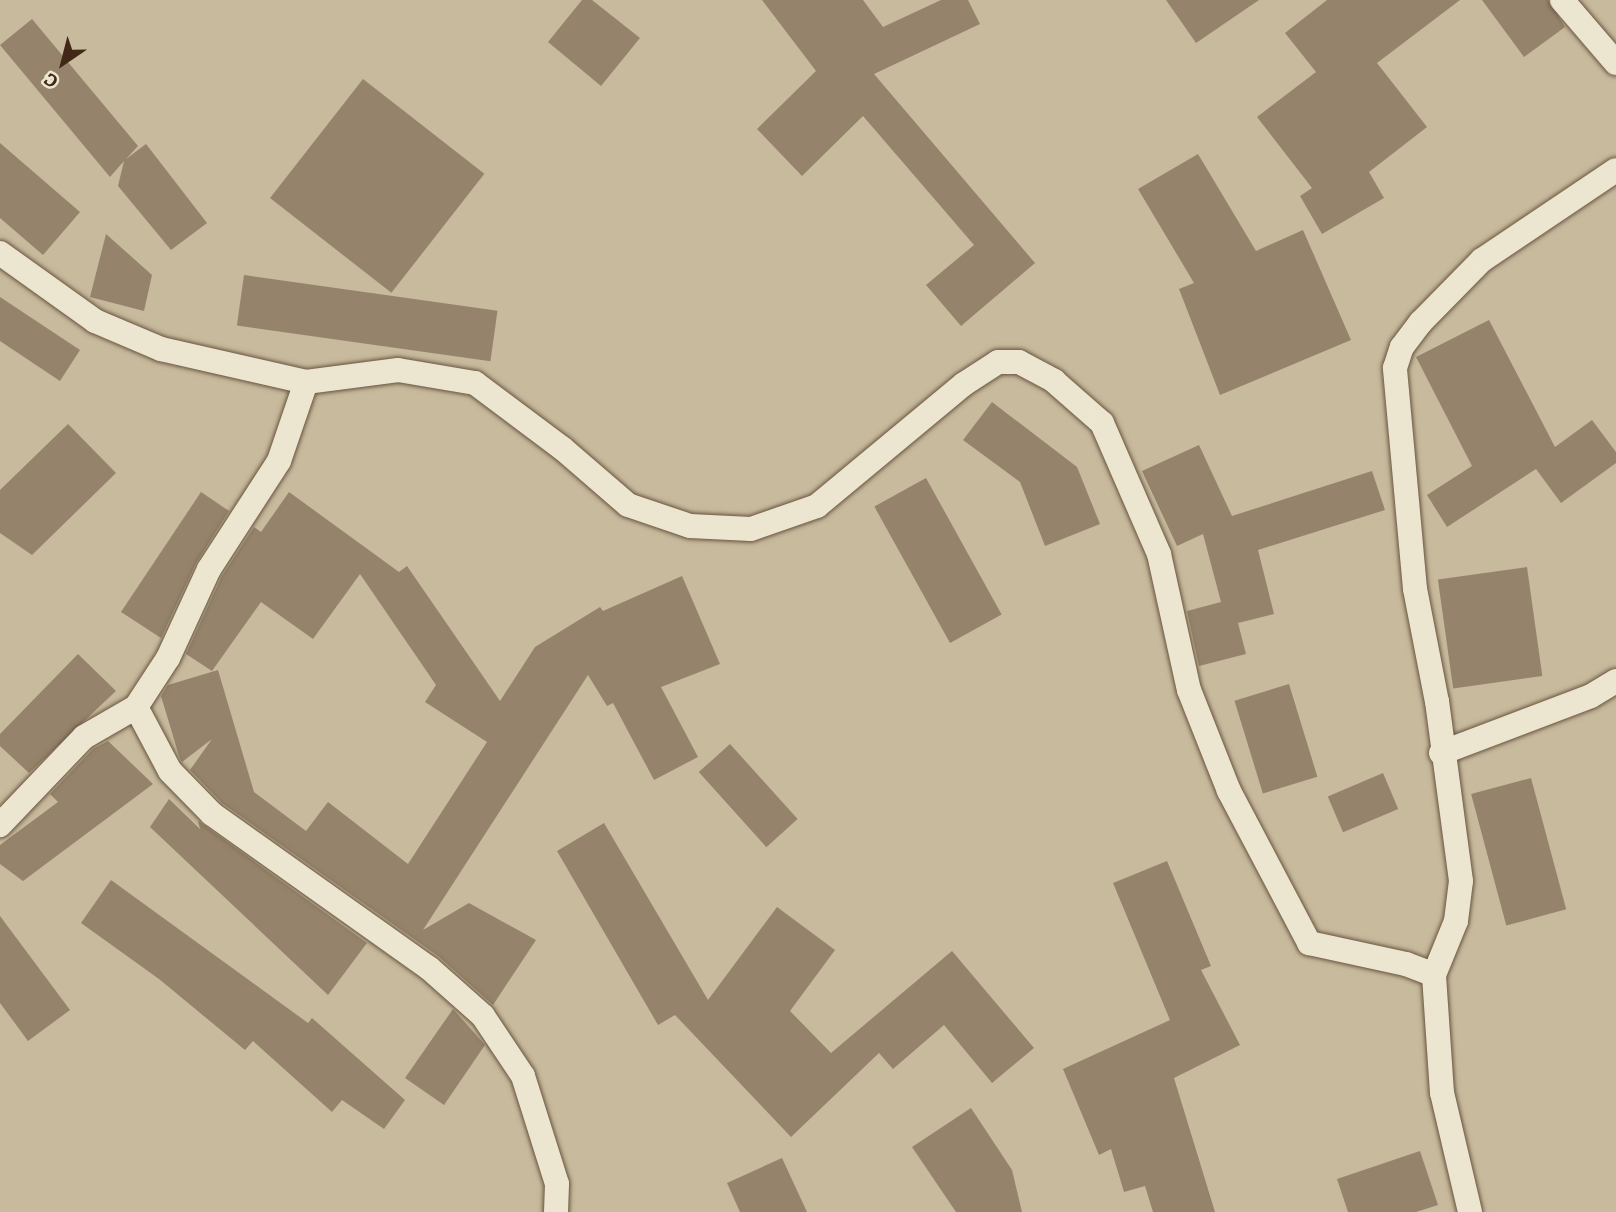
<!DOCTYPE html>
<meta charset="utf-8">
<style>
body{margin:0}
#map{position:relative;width:1616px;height:1212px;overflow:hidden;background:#e2d8b8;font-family:Alegreya,serif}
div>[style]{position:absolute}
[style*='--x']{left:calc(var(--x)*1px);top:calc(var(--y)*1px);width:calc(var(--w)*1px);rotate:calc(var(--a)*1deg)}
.green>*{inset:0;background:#c7ba9d;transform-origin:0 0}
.building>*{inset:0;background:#95846b;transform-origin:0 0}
.roads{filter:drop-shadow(0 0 2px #69543f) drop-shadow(0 0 2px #69543f)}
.service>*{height:24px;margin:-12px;padding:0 12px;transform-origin:12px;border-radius:12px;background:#ece6d1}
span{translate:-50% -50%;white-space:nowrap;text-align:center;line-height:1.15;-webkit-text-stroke:7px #ece6d1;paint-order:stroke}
.north{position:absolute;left:28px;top:28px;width:70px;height:70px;-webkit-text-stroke:5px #ece6d1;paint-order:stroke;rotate:215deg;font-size:19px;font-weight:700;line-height:28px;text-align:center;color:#412817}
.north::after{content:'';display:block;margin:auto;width:24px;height:32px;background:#412817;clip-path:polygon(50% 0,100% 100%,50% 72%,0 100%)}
</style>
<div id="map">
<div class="green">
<i style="left:0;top:0;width:1616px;height:1212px"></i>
</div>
<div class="building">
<i style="clip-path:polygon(582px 0,592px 0,640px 38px,601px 86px,548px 42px)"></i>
<i style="clip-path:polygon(762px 0,863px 0,883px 27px,941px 0,968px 0,980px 24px,874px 74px,1035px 263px,961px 326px,926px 285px,974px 245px,863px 116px,802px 176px,757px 129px,816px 71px)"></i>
<i style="clip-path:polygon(1166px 0,1259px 0,1196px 43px)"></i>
<i style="clip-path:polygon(1327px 0,1460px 0,1377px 63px,1427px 127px,1369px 172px,1384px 198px,1322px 234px,1300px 196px,1312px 188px,1257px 117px,1316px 72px,1285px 33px)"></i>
<i style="clip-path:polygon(1482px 0,1548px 0,1565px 27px,1524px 57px)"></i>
<i style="clip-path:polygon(32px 19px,138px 146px,126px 159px,146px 144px,207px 223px,171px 250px,118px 186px,124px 161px,110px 177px,0 45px)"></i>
<i style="left:363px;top:79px;width:154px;height:151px;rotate:38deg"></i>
<i style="clip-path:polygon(0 143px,80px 212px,43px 255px,0 218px)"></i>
<i style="clip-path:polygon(1198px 154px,1256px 251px,1303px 230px,1351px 340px,1220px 395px,1179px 289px,1194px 283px,1138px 189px)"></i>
<i style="clip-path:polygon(106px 234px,152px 275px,144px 311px,90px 297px)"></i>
<i style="left:244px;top:275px;width:256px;height:51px;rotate:8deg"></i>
<i style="clip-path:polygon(0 297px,80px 350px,60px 381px,0 341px)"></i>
<i style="clip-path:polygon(1489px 320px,1555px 447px,1592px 420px,1616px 452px,1616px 463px,1561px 503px,1536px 469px,1447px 527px,1427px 495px,1472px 466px,1416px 357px)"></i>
<i style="clip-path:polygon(992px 402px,1077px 467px,1100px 524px,1045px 546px,1020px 482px,963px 440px)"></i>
<i style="clip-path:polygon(68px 424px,116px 473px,32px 555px,0 533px,0 490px)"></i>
<i style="clip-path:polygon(1199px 445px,1232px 516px,1372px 471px,1385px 510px,1258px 550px,1274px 614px,1238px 623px,1246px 654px,1199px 666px,1187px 611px,1221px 602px,1203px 534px,1177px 546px,1142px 471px)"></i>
<i style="left:926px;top:478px;width:156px;height:59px;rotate:61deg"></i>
<i style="clip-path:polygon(201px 492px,229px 511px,196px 563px,161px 638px,121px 612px)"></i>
<i style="clip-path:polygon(289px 492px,399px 572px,407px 566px,500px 701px,535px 647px,600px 607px,603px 611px,682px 576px,720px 664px,661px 687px,698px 757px,654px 780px,613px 703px,607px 706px,588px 675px,423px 930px,469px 903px,536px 940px,493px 1005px,438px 956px,222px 803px,190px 770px,212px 739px,182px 762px,179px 756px,161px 696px,168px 685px,218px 670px,254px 792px,306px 831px,328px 802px,408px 864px,487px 742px,425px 702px,436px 685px,360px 574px,313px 639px,261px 602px,212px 671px,186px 654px,222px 576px,254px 527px,261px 532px)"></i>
<i style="left:1527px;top:567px;width:110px;height:90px;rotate:82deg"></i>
<i style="clip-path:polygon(78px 654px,116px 691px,29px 773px,0 746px,0 734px)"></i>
<i style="left:1289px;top:684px;width:97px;height:57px;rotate:73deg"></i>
<i style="clip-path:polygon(108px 741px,153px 784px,23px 881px,0 864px,0 845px,58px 802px,50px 794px,93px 749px)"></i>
<i style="left:730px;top:744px;width:101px;height:42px;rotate:48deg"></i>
<i style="left:1383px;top:773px;width:39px;height:60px;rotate:67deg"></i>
<i style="left:1531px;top:778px;width:136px;height:62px;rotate:75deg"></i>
<i style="clip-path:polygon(169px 799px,200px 829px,198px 821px,367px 943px,328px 995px,150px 827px)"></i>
<i style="clip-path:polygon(604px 823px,708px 1000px,777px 907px,835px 950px,790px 1011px,831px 1053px,952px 951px,1034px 1048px,992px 1083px,944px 1025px,893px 1069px,879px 1053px,791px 1137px,675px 1015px,658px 1025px,557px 851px)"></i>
<i style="clip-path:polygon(1167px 861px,1211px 966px,1201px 970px,1240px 1045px,1174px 1078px,1215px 1212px,1153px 1212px,1145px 1186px,1124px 1192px,1111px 1149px,1099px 1155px,1063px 1069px,1170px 1020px,1113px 883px)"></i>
<i style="clip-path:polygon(111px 880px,308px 1023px,312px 1018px,405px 1100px,384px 1129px,342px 1100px,332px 1112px,253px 1041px,245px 1050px,159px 979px,81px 923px)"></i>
<i style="clip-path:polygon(0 916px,70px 1010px,28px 1041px,0 1003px)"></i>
<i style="clip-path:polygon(453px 1009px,485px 1045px,444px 1105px,405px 1078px)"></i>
<i style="clip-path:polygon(971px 1108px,1012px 1170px,1022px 1212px,956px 1212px,912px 1147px)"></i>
<i style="clip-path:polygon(1420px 1151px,1438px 1205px,1416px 1212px,1348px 1212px,1337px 1179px)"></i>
<i style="clip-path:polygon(782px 1158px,807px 1212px,740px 1212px,727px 1183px)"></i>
</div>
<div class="roads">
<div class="service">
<i style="--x:1562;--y:0;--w:83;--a:49.4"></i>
<i style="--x:0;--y:253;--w:117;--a:35.6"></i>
<i style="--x:95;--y:321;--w:72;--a:23"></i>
<i style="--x:161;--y:349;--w:149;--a:12.8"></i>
<i style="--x:306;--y:382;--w:83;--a:108.9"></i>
<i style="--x:279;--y:461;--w:129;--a:122.9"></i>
<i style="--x:209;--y:569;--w:98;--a:114.7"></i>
<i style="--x:168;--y:658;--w:59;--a:123.1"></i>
<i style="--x:136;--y:707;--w:60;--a:150"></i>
<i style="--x:84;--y:737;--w:122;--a:133.7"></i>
<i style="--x:306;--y:382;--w:93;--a:-7.4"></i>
<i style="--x:398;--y:370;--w:78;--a:9.6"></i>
<i style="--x:475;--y:383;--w:109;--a:36.8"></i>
<i style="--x:562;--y:448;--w:87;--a:40.8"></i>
<i style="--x:628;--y:505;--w:65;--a:18.7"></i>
<i style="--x:690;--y:526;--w:61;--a:2.8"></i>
<i style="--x:751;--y:529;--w:70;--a:-19.2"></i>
<i style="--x:817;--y:506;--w:191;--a:-39.7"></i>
<i style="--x:964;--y:384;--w:40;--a:-32.9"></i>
<i style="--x:998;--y:362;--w:21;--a:0"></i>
<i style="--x:1019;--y:362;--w:40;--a:28"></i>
<i style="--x:1054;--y:381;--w:64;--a:41.2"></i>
<i style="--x:1102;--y:423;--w:143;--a:66.5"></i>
<i style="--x:1159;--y:554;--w:139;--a:77.6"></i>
<i style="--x:1189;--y:690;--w:109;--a:68.4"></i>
<i style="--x:1229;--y:791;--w:172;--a:62.2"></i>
<i style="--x:1309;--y:943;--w:99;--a:12.2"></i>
<i style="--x:1406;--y:964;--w:30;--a:21"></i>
<i style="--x:136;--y:707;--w:72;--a:62"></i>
<i style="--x:170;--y:771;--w:60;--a:45.7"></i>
<i style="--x:212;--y:814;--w:266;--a:35.4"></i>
<i style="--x:429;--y:968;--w:72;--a:41.6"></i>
<i style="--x:483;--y:1016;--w:72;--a:56.3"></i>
<i style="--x:523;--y:1076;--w:113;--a:72.5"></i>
<i style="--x:557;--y:1184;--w:28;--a:92"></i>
<i style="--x:1441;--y:753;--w:160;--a:-20.8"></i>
<i style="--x:1591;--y:696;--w:29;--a:-31"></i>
<i style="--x:1470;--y:1212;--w:122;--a:-103.2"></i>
<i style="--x:1442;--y:1093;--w:118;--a:-93.9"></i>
<i style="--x:1434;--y:975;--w:58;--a:-67.8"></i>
<i style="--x:1456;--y:921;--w:40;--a:-82.9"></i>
<i style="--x:1461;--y:881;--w:181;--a:-97.6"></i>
<i style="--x:1437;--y:702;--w:115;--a:-101"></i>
<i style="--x:1415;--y:589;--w:222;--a:-95.2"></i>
<i style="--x:1395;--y:368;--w:22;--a:-72"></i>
<i style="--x:1402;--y:347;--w:31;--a:-53"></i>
<i style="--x:1421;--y:322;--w:87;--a:-45.5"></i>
<i style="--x:1482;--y:260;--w:161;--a:-33.9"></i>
</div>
</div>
<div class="north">С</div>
</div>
